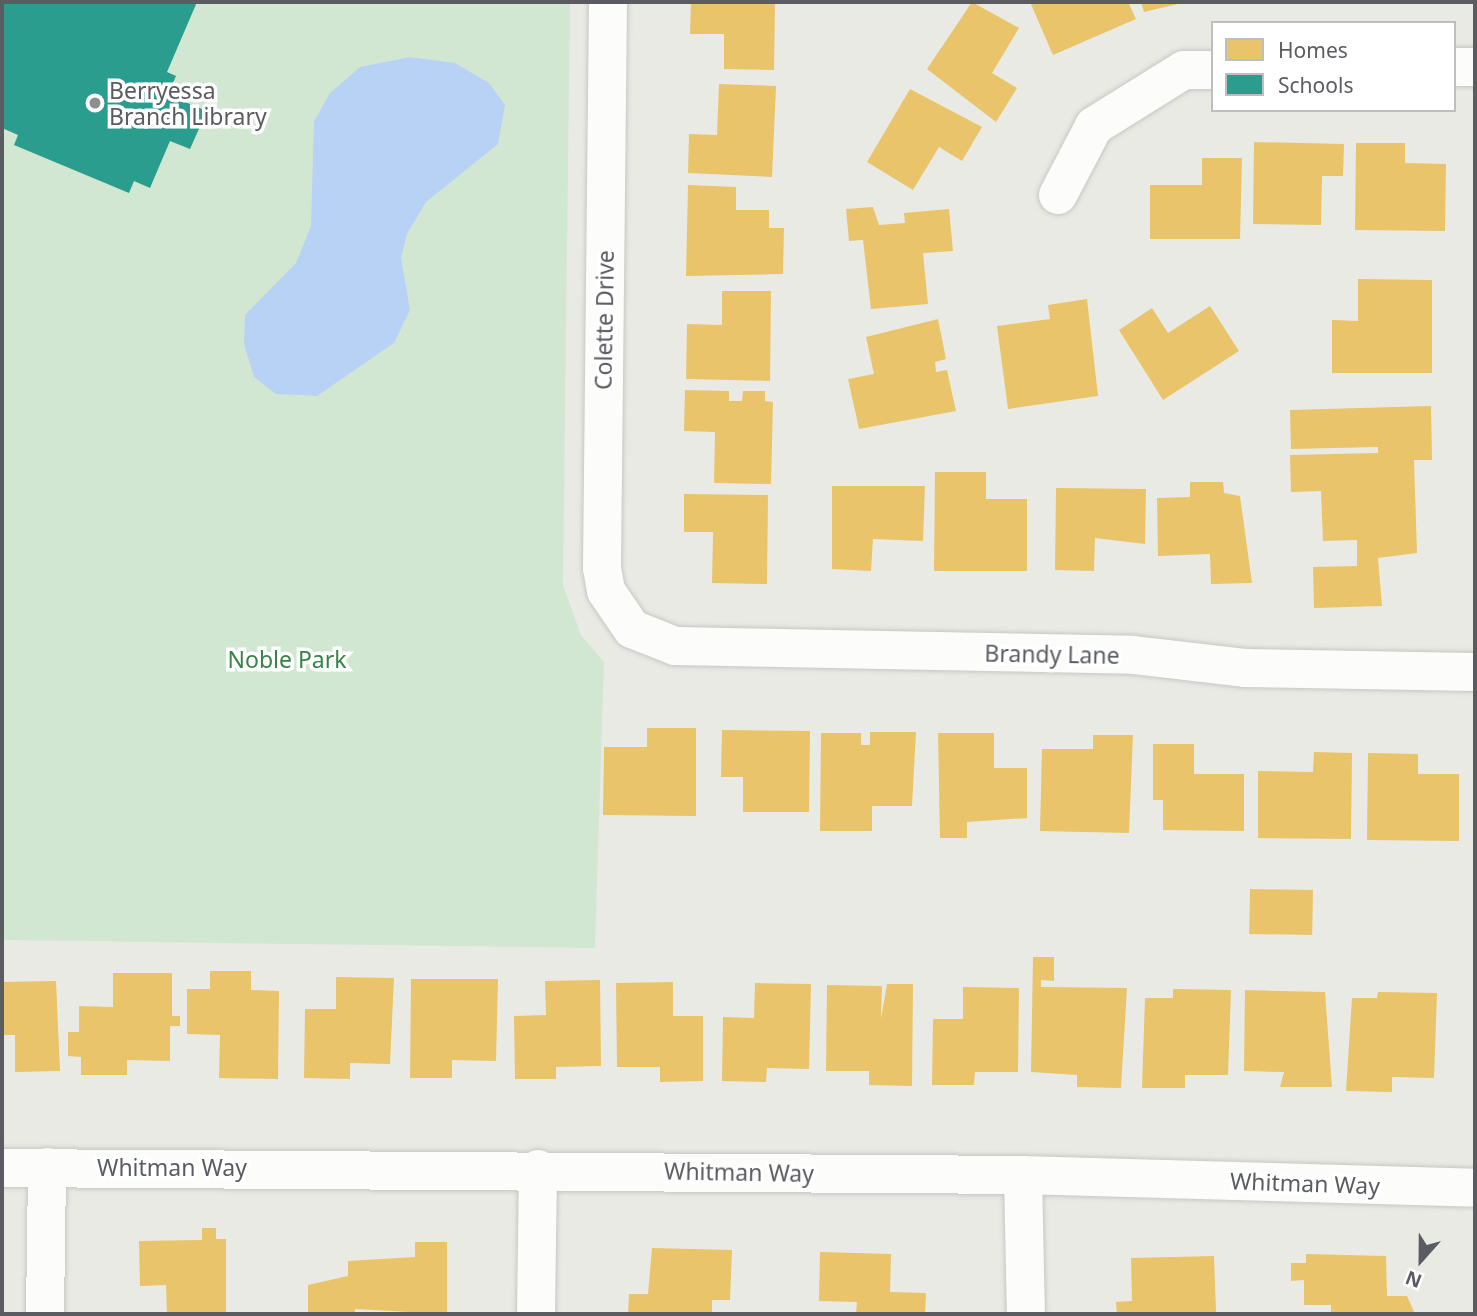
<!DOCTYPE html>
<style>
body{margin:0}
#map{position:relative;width:1477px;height:1316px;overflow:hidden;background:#eaeae4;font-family:"Noto Sans",sans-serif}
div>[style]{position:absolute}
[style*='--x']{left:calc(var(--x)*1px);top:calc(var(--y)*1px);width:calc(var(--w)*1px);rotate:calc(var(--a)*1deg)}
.green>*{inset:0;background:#d2e7d2}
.water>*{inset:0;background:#b8d2f5}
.homes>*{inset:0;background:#e9c46a;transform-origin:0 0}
.schools>*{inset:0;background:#2a9d8f}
.roads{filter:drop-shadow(0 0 2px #c6c7c5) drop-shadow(0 0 2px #c6c7c5)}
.minor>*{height:38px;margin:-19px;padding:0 19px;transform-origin:19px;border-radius:19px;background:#fcfcfb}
.dots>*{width:19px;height:19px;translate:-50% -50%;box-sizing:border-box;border:4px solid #fff;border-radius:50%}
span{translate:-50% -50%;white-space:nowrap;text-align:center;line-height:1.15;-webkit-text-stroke:7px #fff;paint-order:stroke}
.poi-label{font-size:23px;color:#5a5c62}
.left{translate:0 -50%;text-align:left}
.street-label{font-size:23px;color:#5a5c62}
.park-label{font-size:23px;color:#378446}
.frame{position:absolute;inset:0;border:4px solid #5a5c62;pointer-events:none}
.legend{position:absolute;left:1211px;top:21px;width:245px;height:91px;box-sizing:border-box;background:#fff;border:2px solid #bdbec0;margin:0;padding:9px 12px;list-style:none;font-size:21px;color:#5a5c62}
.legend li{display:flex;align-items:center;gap:14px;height:35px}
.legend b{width:35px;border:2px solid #bdbec0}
.north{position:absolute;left:1386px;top:1225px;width:70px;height:70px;-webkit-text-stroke:5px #fff;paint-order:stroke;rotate:201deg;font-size:19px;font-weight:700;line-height:28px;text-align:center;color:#5a5c62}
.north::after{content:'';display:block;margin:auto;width:24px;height:32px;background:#5a5c62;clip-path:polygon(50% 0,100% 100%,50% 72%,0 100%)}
</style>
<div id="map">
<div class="green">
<i style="clip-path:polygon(2px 2px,570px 2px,563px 585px,581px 635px,604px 662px,595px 948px,2px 940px)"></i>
</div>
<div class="water">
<i style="clip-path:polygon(410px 57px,455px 63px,489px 83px,505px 105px,498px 144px,426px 202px,407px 234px,401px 258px,410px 310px,394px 343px,317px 396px,276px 394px,254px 377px,244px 344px,245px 315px,296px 263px,311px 226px,314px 121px,330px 93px,360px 67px)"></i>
</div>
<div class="homes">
<i style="clip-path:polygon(691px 2px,775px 2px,774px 70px,724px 69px,724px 34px,690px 34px)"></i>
<i style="clip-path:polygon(972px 2px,1019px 28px,992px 73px,1017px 88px,996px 122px,927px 69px)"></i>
<i style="clip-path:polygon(1030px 2px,1128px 2px,1136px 19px,1053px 55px)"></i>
<i style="clip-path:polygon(1141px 2px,1182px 2px,1182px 3px,1144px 12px)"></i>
<i style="clip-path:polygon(719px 84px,776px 86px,772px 177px,688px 173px,689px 134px,717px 135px)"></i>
<i style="clip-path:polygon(910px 89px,982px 127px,962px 161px,939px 147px,913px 190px,867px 162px)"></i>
<i style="clip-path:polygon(1254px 142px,1344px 144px,1343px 176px,1322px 176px,1321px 225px,1253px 224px)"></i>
<i style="clip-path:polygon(1356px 143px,1405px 143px,1405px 163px,1446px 164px,1445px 231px,1355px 230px)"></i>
<i style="clip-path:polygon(1202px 158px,1242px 158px,1240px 239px,1150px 239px,1150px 185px,1202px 185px)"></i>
<i style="clip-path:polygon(688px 185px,736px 187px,736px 210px,769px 210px,769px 228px,784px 228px,783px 274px,686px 276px)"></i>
<i style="clip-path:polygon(873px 207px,879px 225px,905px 223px,904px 213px,949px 209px,953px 251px,923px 253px,928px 304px,871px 309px,863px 240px,849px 241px,846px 209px)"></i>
<i style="clip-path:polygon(1358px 279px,1432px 280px,1432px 373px,1332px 373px,1332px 320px,1358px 321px)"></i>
<i style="clip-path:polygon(722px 291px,771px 291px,770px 381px,686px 379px,687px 324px,722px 325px)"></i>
<i style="clip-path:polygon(1087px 299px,1098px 396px,1008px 409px,997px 326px,1050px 319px,1048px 305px)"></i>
<i style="clip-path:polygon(1210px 306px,1239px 351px,1163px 400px,1119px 330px,1152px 308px,1168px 333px)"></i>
<i style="clip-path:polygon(938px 319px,946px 359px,935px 362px,936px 372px,947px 370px,956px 411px,859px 429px,848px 379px,874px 374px,866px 337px)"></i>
<i style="clip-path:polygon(685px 390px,729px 391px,729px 401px,742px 401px,743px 391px,765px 391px,765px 401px,773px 402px,771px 484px,714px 483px,715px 432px,684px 431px)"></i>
<i style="clip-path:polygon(1431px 406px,1432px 460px,1414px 460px,1417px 553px,1378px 558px,1382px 606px,1314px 608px,1313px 567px,1357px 566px,1357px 540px,1323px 541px,1321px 491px,1291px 492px,1290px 455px,1378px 453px,1378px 447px,1291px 449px,1290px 410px)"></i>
<i style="clip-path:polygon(935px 472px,986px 472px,986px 499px,1027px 499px,1027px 571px,934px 571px)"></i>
<i style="clip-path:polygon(1190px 482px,1223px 482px,1224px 493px,1240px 496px,1252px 583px,1211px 584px,1210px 554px,1158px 556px,1157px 498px,1190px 497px)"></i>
<i style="clip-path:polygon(832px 486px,925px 486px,923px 541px,873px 539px,871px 571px,832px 569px)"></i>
<i style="clip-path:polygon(1056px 488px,1146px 489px,1145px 544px,1095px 538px,1094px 571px,1055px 570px)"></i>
<i style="clip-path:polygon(684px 494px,768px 495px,767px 584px,712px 583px,713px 532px,684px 532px)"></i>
<i style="clip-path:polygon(647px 728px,696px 728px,696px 816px,603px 815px,604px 747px,647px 747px)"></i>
<i style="clip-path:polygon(722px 730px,810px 731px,809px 812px,743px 812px,743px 777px,721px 777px)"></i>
<i style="clip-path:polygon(870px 732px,916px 732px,912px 806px,872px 806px,872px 831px,820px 831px,821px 733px,861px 733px,861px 745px,870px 745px)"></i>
<i style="clip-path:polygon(938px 733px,994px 733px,994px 768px,1027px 768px,1027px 818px,967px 822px,967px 838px,940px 838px)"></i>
<i style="clip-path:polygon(1093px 735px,1133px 735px,1129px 833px,1040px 831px,1042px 749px,1093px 749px)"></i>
<i style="clip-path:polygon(1153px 744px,1194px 744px,1194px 774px,1244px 774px,1244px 831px,1163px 830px,1163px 800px,1153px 800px)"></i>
<i style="clip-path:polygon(1314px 752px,1352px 753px,1351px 839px,1258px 838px,1258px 771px,1313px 772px)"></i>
<i style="clip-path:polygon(1368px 753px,1418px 754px,1418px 774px,1459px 774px,1459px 841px,1367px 840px)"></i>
<i style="left:1250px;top:889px;width:63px;height:45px;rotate:1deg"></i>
<i style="clip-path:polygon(1033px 957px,1054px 957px,1054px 981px,1041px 980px,1041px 987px,1127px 988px,1121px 1088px,1077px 1087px,1077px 1075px,1031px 1072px)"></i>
<i style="clip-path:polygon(210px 971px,251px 971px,251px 990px,279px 991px,278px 1079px,219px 1078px,220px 1035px,187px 1034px,187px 989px,210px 989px)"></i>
<i style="clip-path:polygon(113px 973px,172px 973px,172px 1016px,180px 1016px,180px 1026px,170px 1026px,170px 1061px,127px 1060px,127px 1075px,81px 1075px,81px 1057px,68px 1056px,68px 1032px,79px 1032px,79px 1006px,113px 1007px)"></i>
<i style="clip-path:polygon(336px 977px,394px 978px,390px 1064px,350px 1063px,350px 1079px,304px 1078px,305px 1009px,336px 1009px)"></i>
<i style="clip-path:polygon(411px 979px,498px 979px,496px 1061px,452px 1060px,452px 1078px,410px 1078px)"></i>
<i style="clip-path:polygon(600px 980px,601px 1066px,556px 1067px,556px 1079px,515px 1079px,514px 1016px,546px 1015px,545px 981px)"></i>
<i style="clip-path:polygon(56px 981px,60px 1071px,15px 1072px,15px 1035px,2px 1035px,2px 982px)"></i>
<i style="clip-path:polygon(673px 982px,673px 1016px,703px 1016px,703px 1081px,660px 1082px,660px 1067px,617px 1067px,616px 983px)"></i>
<i style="clip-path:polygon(755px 983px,811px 984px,809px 1069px,767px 1068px,766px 1082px,722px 1081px,723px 1017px,754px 1018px)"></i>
<i style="clip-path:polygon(887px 984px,913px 984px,912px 1086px,869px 1085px,869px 1071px,826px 1071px,827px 985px,882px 986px,881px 1019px)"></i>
<i style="clip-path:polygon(963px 987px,1019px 988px,1018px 1072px,975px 1072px,974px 1085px,932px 1085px,933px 1019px,963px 1019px)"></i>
<i style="clip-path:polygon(1173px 989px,1231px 990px,1228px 1075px,1185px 1075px,1185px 1088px,1142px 1088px,1145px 998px,1173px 998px)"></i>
<i style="clip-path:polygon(1245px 990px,1325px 992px,1332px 1087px,1280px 1087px,1284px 1072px,1244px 1071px)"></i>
<i style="clip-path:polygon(1378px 992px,1437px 993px,1434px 1078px,1392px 1077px,1392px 1092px,1346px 1091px,1352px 998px,1377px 998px)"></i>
<i style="clip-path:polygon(202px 1228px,216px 1228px,216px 1239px,226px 1239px,226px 1314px,167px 1314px,166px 1285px,140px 1286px,139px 1241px,202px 1240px)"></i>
<i style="clip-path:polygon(415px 1242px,447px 1242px,447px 1314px,355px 1309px,355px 1314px,308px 1314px,308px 1285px,348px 1276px,348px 1261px,415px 1257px)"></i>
<i style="clip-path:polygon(652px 1248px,732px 1250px,730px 1300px,712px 1300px,712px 1314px,628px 1314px,629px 1294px,648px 1294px)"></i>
<i style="clip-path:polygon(820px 1252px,891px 1254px,890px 1292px,926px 1293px,925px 1314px,856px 1314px,857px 1302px,819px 1301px)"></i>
<i style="clip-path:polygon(1306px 1254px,1386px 1256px,1387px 1296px,1407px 1296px,1415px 1314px,1331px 1314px,1331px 1305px,1304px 1305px,1304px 1280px,1291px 1281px,1291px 1263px,1306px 1263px)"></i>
<i style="clip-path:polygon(1214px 1256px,1216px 1312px,1117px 1314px,1116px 1302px,1132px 1301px,1131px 1258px)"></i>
</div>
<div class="schools">
<i style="clip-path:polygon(2px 2px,197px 2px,167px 72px,176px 76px,168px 95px,207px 111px,190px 149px,170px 141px,150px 188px,134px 181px,129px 193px,14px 145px,18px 135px,2px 128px)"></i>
</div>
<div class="roads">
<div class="minor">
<i style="--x:608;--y:2;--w:566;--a:90.61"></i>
<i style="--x:602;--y:568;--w:23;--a:80"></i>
<i style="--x:606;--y:591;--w:46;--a:55.6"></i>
<i style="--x:632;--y:629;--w:46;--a:21.6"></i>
<i style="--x:675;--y:646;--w:458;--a:1.1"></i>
<i style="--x:1133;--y:655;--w:114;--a:6.6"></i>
<i style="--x:1246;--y:668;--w:229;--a:1"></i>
<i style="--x:1454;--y:67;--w:21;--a:0"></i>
<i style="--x:1058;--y:195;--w:78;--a:-62.4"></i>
<i style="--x:1094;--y:126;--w:106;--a:-31.9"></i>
<i style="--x:1184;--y:70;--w:29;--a:0"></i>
<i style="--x:2;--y:1168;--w:1021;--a:0.39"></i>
<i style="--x:1023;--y:1175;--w:452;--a:1.6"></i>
<i style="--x:1023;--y:1175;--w:139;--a:88.8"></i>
<i style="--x:45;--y:1314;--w:147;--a:-89.2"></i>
<i style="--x:536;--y:1314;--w:145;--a:-89.2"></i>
</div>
</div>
<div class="dots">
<i style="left:95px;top:103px;background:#8c8e90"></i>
</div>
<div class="poi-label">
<span class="left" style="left:109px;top:103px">Berryessa<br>Branch Library</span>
</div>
<div class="street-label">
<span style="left:604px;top:320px;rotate:-89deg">Colette Drive</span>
<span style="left:1052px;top:654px;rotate:1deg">Brandy Lane</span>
<span style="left:172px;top:1167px">Whitman Way</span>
<span style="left:739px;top:1172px;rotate:1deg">Whitman Way</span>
<span style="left:1305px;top:1183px;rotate:2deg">Whitman Way</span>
</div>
<div class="park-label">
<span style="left:287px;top:659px">Noble Park</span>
</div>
<div class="frame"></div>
<ul class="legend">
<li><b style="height:19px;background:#e9c46a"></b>Homes</li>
<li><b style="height:19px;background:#2a9d8f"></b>Schools</li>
</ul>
<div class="north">N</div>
</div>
